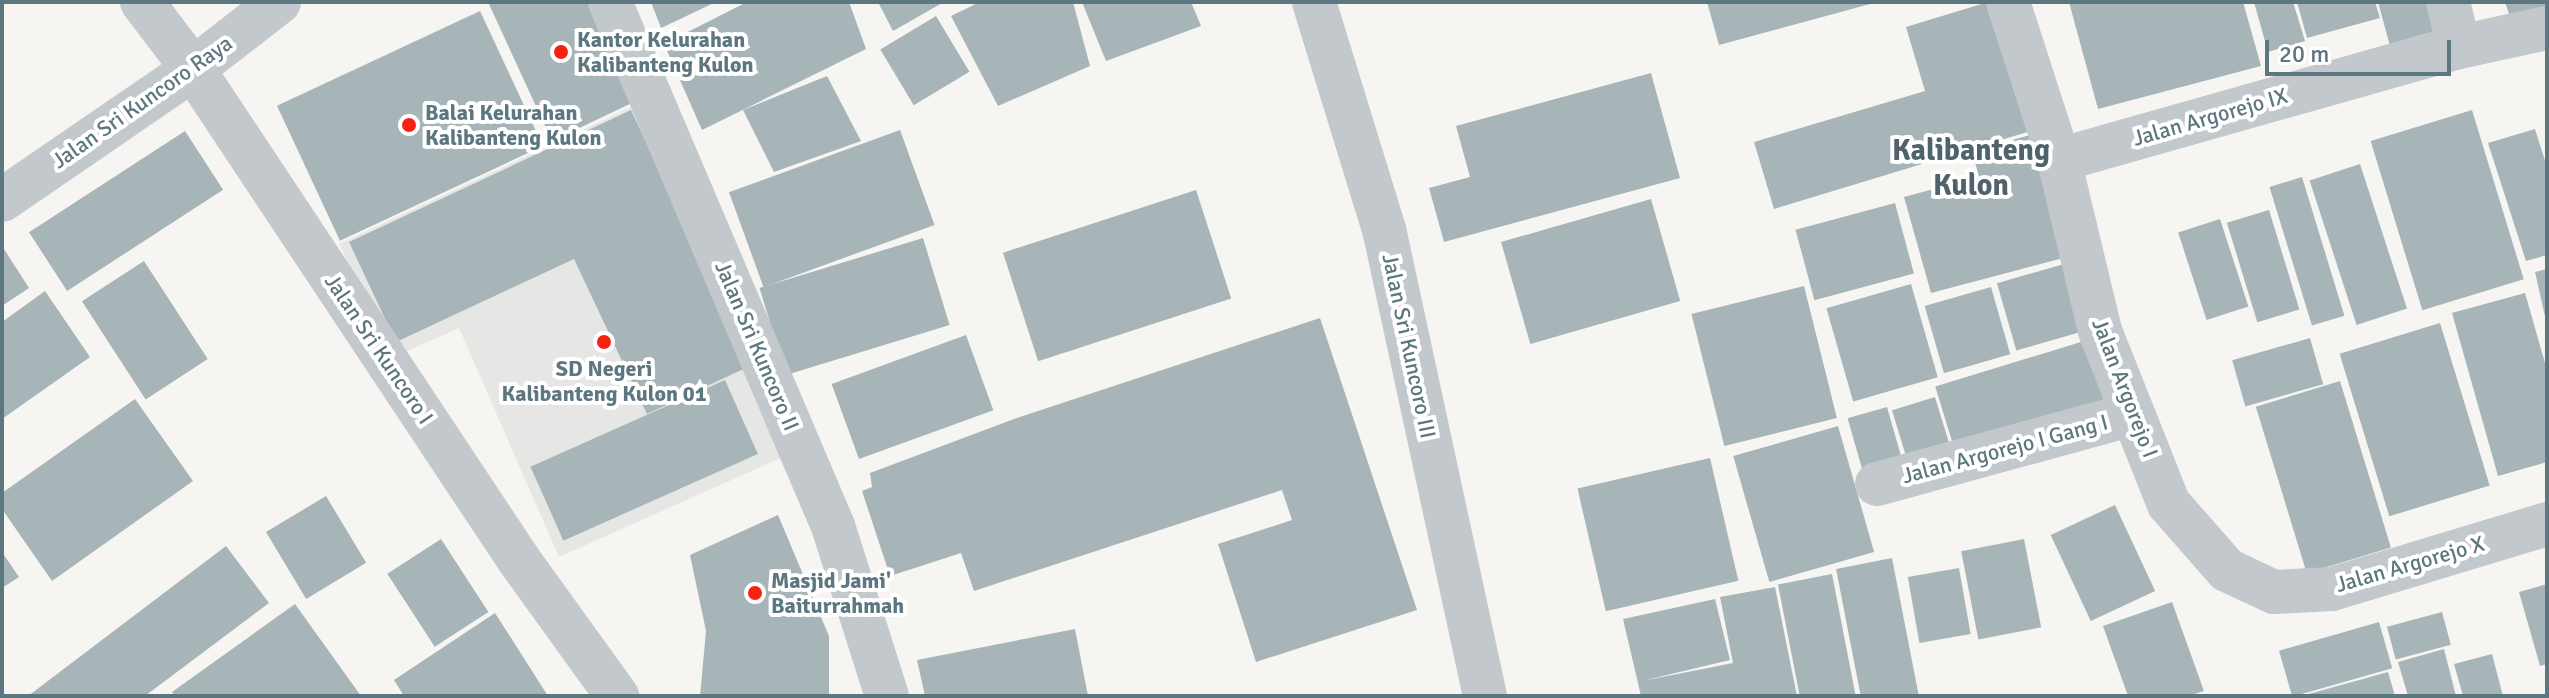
<!DOCTYPE html>
<style>
body{margin:0}
#map{position:relative;width:2549px;height:698px;overflow:hidden;background:#f6f5f2;font-family:Signika,sans-serif}
div>[style]{position:absolute}
[style*='--x']{left:calc(var(--x)*1px);top:calc(var(--y)*1px);width:calc(var(--w)*1px);rotate:calc(var(--a)*1deg)}
.built>*{inset:0;background:#e6e7e5}
.building>*{inset:0;background:#a8b5b8;transform-origin:0 0}
.street>*{height:44px;margin:-22px;padding:0 22px;transform-origin:22px;border-radius:22px;background:#c2c8cb}
.dots>*{width:22px;height:22px;translate:-50% -50%;box-sizing:border-box;border:4px solid #fff;border-radius:50%}
span{translate:-50% -50%;white-space:nowrap;text-align:center;line-height:1.15;-webkit-text-stroke:8px #fff;paint-order:stroke}
.poi-label{font-size:22px;color:#5d7780;font-weight:700}
.left{translate:0 -50%;text-align:left}
.street-label{font-size:22px;color:#5d7780}
.district-label{font-size:30px;color:#50636a;font-weight:700}
.frame{position:absolute;inset:0;border:4px solid #5d7780;pointer-events:none}
.scale{position:absolute;left:2265px;top:40px;width:186px;height:36px;box-sizing:border-box;border:4px solid #5d7780;border-top:0;padding-left:10px;font-size:24px;line-height:28px;white-space:nowrap;color:#5d7780;-webkit-text-stroke:6px #fff;paint-order:stroke}
</style>
<div id="map">
<div class="built">
<i style="clip-path:polygon(638px 104px,792px 453px,559px 557px,459px 328px,394px 357px,339px 244px)"></i>
</div>
<div class="building">
<i style="clip-path:polygon(488px 2px,588px 2px,634px 102px,552px 141px)"></i>
<i style="clip-path:polygon(651px 2px,716px 2px,661px 28px)"></i>
<i style="clip-path:polygon(747px 2px,849px 2px,866px 49px,702px 130px,664px 44px)"></i>
<i style="clip-path:polygon(878px 2px,944px 2px,893px 31px)"></i>
<i style="clip-path:polygon(980px 2px,1073px 2px,1090px 66px,998px 106px,951px 16px)"></i>
<i style="clip-path:polygon(1082px 2px,1191px 2px,1201px 26px,1106px 61px)"></i>
<i style="clip-path:polygon(1707px 2px,1874px 2px,1874px 3px,1719px 45px)"></i>
<i style="clip-path:polygon(1988px 2px,2034px 130px,1774px 209px,1754px 142px,1925px 91px,1906px 27px)"></i>
<i style="clip-path:polygon(2069px 2px,2243px 2px,2261px 66px,2098px 109px)"></i>
<i style="clip-path:polygon(2254px 2px,2293px 2px,2305px 41px,2268px 52px)"></i>
<i style="clip-path:polygon(2297px 2px,2375px 2px,2380px 18px,2307px 38px)"></i>
<i style="clip-path:polygon(2378px 2px,2443px 2px,2450px 29px,2390px 46px)"></i>
<i style="clip-path:polygon(2505px 2px,2547px 2px,2547px 10px,2511px 20px)"></i>
<i style="left:480px;top:11px;width:149px;height:224px;rotate:65deg"></i>
<i style="left:936px;top:16px;width:65px;height:65px;rotate:59deg"></i>
<i style="clip-path:polygon(1651px 73px,1680px 178px,1444px 242px,1429px 188px,1470px 177px,1456px 126px)"></i>
<i style="clip-path:polygon(827px 76px,861px 141px,774px 172px,743px 110px)"></i>
<i style="clip-path:polygon(631px 110px,750px 366px,647px 414px,574px 259px,396px 342px,349px 242px)"></i>
<i style="left:2472px;top:110px;width:177px;height:106px;rotate:73deg"></i>
<i style="clip-path:polygon(2535px 129px,2547px 167px,2547px 255px,2526px 261px,2488px 143px)"></i>
<i style="left:900px;top:130px;width:101px;height:182px;rotate:70deg"></i>
<i style="left:185px;top:131px;width:70px;height:186px;rotate:57deg"></i>
<i style="clip-path:polygon(2038px 133px,2071px 256px,1931px 293px,1904px 197px,1979px 177px,1972px 151px)"></i>
<i style="left:2360px;top:164px;width:152px;height:53px;rotate:72deg"></i>
<i style="left:2302px;top:177px;width:145px;height:34px;rotate:73deg"></i>
<i style="left:1196px;top:190px;width:114px;height:203px;rotate:72deg"></i>
<i style="left:1651px;top:199px;width:106px;height:156px;rotate:74deg"></i>
<i style="left:1895px;top:203px;width:73px;height:103px;rotate:75deg"></i>
<i style="left:2269px;top:210px;width:104px;height:44px;rotate:73deg"></i>
<i style="left:2220px;top:219px;width:92px;height:44px;rotate:72deg"></i>
<i style="left:923px;top:238px;width:91px;height:171px;rotate:73deg"></i>
<i style="clip-path:polygon(2px 246px,29px 288px,2px 306px)"></i>
<i style="left:144px;top:261px;width:117px;height:74px;rotate:57deg"></i>
<i style="left:2071px;top:262px;width:70px;height:77px;rotate:74deg"></i>
<i style="clip-path:polygon(2547px 269px,2547px 321px,2546px 321px,2535px 272px)"></i>
<i style="left:1911px;top:284px;width:97px;height:88px;rotate:74deg"></i>
<i style="left:1804px;top:286px;width:136px;height:116px;rotate:76deg"></i>
<i style="left:1991px;top:287px;width:70px;height:69px;rotate:74deg"></i>
<i style="clip-path:polygon(45px 291px,90px 357px,2px 419px,2px 322px)"></i>
<i style="clip-path:polygon(2525px 293px,2547px 370px,2547px 462px,2498px 476px,2452px 313px)"></i>
<i style="clip-path:polygon(1320px 318px,1417px 610px,1256px 662px,1218px 544px,1292px 520px,1282px 490px,974px 591px,961px 553px,890px 576px,862px 491px,872px 487px,870px 473px,1014px 419px)"></i>
<i style="left:2440px;top:323px;width:170px;height:105px;rotate:73deg"></i>
<i style="left:966px;top:335px;width:80px;height:143px;rotate:70deg"></i>
<i style="left:2094px;top:338px;width:66px;height:166px;rotate:73deg"></i>
<i style="left:2310px;top:338px;width:48px;height:81px;rotate:74deg"></i>
<i style="left:725px;top:380px;width:81px;height:213px;rotate:66deg"></i>
<i style="left:2340px;top:381px;width:174px;height:88px;rotate:73deg"></i>
<i style="left:1935px;top:397px;width:56px;height:45px;rotate:73deg"></i>
<i style="clip-path:polygon(135px 399px,193px 481px,52px 581px,2px 509px,2px 493px)"></i>
<i style="left:1887px;top:407px;width:59px;height:41px;rotate:74deg"></i>
<i style="left:1838px;top:426px;width:131px;height:109px;rotate:74deg"></i>
<i style="left:1710px;top:458px;width:126px;height:136px;rotate:77deg"></i>
<i style="left:326px;top:496px;width:78px;height:70px;rotate:59deg"></i>
<i style="left:2115px;top:505px;width:95px;height:71px;rotate:65deg"></i>
<i style="clip-path:polygon(778px 515px,829px 636px,829px 696px,700px 696px,706px 631px,690px 555px)"></i>
<i style="left:441px;top:539px;width:87px;height:64px;rotate:57deg"></i>
<i style="left:2024px;top:539px;width:90px;height:64px;rotate:79deg"></i>
<i style="clip-path:polygon(226px 546px,269px 603px,145px 696px,28px 696px)"></i>
<i style="clip-path:polygon(2px 552px,19px 577px,2px 588px)"></i>
<i style="left:1892px;top:558px;width:141px;height:57px;rotate:79deg"></i>
<i style="left:1959px;top:568px;width:67px;height:52px;rotate:80deg"></i>
<i style="left:1832px;top:574px;width:124px;height:55px;rotate:79deg"></i>
<i style="clip-path:polygon(2547px 584px,2547px 664px,2540px 666px,2519px 592px)"></i>
<i style="clip-path:polygon(1775px 587px,1797px 696px,1641px 696px,1623px 619px,1715px 599px,1730px 660px,1642px 681px,1733px 663px,1720px 597px)"></i>
<i style="clip-path:polygon(2172px 602px,2204px 691px,2188px 696px,2128px 696px,2103px 626px)"></i>
<i style="clip-path:polygon(295px 604px,361px 696px,175px 696px,172px 692px)"></i>
<i style="left:2442px;top:612px;width:34px;height:57px;rotate:75deg"></i>
<i style="clip-path:polygon(495px 613px,548px 696px,404px 696px,394px 680px)"></i>
<i style="left:2379px;top:622px;width:48px;height:104px;rotate:74deg"></i>
<i style="clip-path:polygon(1075px 629px,1088px 696px,925px 696px,917px 660px)"></i>
<i style="clip-path:polygon(2444px 649px,2456px 696px,2408px 696px,2398px 662px)"></i>
<i style="clip-path:polygon(2492px 654px,2503px 696px,2463px 696px,2454px 664px)"></i>
<i style="clip-path:polygon(2388px 672px,2395px 696px,2305px 696px,2305px 695px)"></i>
</div>
<div class="street">
<i style="--x:142;--y:2;--w:84;--a:52.7"></i>
<i style="--x:193;--y:69;--w:589;--a:56.42"></i>
<i style="--x:519;--y:560;--w:168;--a:54.2"></i>
<i style="--x:610;--y:2;--w:569;--a:66.95"></i>
<i style="--x:833;--y:526;--w:178;--a:72.4"></i>
<i style="--x:1314;--y:2;--w:238;--a:72.9"></i>
<i style="--x:1384;--y:229;--w:478;--a:77.8"></i>
<i style="--x:2008;--y:2;--w:166;--a:72.1"></i>
<i style="--x:2059;--y:160;--w:176;--a:76.5"></i>
<i style="--x:2100;--y:331;--w:186;--a:68.3"></i>
<i style="--x:2169;--y:504;--w:88;--a:48.7"></i>
<i style="--x:2227;--y:570;--w:52;--a:25.1"></i>
<i style="--x:2274;--y:592;--w:58;--a:-3"></i>
<i style="--x:2332;--y:589;--w:225;--a:-16.8"></i>
<i style="--x:2448;--y:2;--w:46;--a:76.3"></i>
<i style="--x:2059;--y:160;--w:416;--a:-15.8"></i>
<i style="--x:2459;--y:47;--w:90;--a:-12.2"></i>
<i style="--x:2;--y:200;--w:232;--a:-34.4"></i>
<i style="--x:193;--y:69;--w:109;--a:-37.9"></i>
<i style="--x:1877;--y:484;--w:265;--a:-15.3"></i>
</div>
<div class="dots">
<i style="left:561px;top:52px;background:#f52212"></i>
<i style="left:409px;top:125px;background:#f52212"></i>
<i style="left:604px;top:342px;background:#f52212"></i>
<i style="left:755px;top:593px;background:#f52212"></i>
</div>
<div class="poi-label">
<span class="left" style="left:577px;top:52px">Kantor Kelurahan<br>Kalibanteng Kulon</span>
<span class="left" style="left:425px;top:125px">Balai Kelurahan<br>Kalibanteng Kulon</span>
<span style="left:604px;top:381px">SD Negeri<br>Kalibanteng Kulon 01</span>
<span class="left" style="left:771px;top:593px">Masjid Jami'<br>Baiturrahmah</span>
</div>
<div class="street-label">
<span style="left:142px;top:102px;rotate:-35deg">Jalan Sri Kuncoro Raya</span>
<span style="left:2210px;top:117px;rotate:-16deg">Jalan Argorejo IX</span>
<span style="left:757px;top:346px;rotate:67deg">Jalan Sri Kuncoro II</span>
<span style="left:1409px;top:346px;rotate:78deg">Jalan Sri Kuncoro III</span>
<span style="left:379px;top:349px;rotate:56deg">Jalan Sri Kuncoro I</span>
<span style="left:2125px;top:388px;rotate:69deg">Jalan Argorejo I</span>
<span style="left:2005px;top:449px;rotate:-15deg">Jalan Argorejo I Gang I</span>
<span style="left:2410px;top:564px;rotate:-16deg">Jalan Argorejo X</span>
</div>
<div class="district-label">
<span style="left:1971px;top:168px">Kalibanteng<br>Kulon</span>
</div>
<div class="frame"></div>
<div class="scale">20 m</div>
</div>
